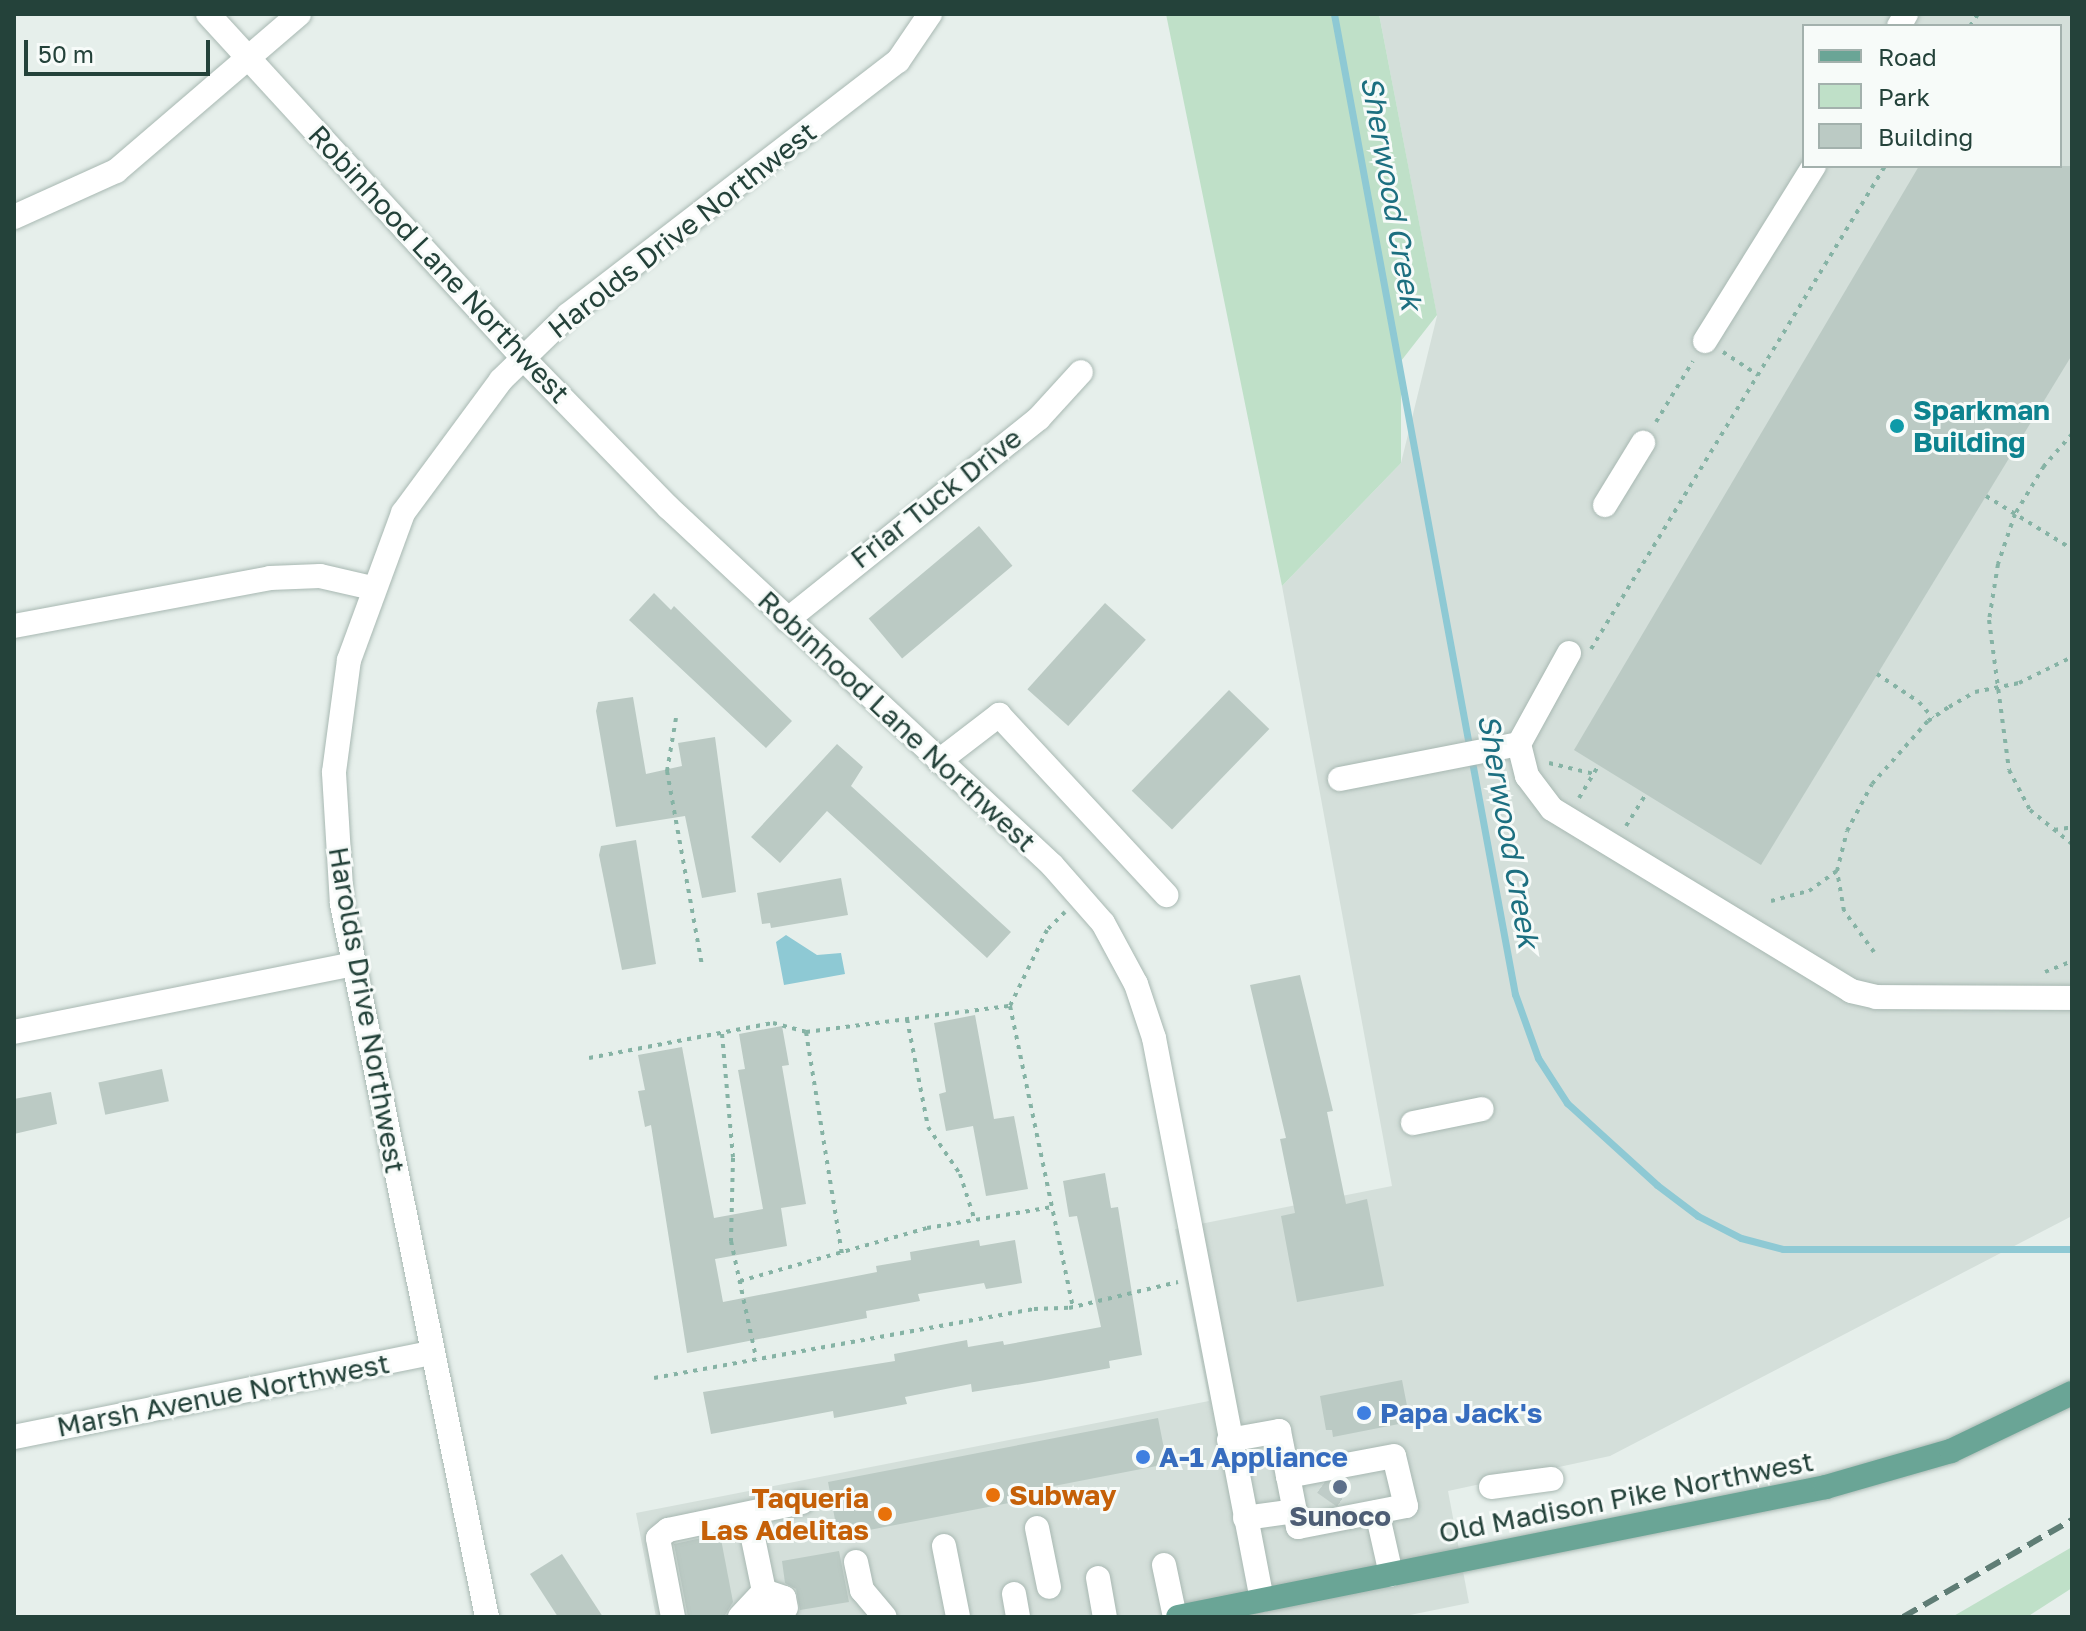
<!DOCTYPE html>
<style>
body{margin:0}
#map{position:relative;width:2086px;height:1631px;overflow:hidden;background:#e6efeb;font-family:"Golos Text",sans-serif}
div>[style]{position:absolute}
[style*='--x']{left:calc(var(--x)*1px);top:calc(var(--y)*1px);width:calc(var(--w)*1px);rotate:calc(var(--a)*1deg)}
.built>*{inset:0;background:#d4dfda}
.green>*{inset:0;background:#bfe0c8}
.water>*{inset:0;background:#8ec9d4}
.stream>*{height:7px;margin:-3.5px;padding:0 3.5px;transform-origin:3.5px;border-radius:3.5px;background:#8ec9d4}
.building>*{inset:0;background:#bbcac4;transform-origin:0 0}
.minor-tunnel>*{height:24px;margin-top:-12px;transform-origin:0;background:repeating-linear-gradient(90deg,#bfccc8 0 24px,transparent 0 36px)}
.path>*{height:4px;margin-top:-2px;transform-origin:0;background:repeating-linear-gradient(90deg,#86b3a5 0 4px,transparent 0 10px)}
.roads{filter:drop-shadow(0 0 2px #a8b8b2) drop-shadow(0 0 2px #a8b8b2)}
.minor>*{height:24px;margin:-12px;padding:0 12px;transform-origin:12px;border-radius:12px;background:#fff}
.major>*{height:24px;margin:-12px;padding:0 12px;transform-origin:12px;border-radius:12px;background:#6aa596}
.rail>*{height:6px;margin-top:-3px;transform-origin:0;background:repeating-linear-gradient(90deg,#5f7d75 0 16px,transparent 0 24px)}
.dots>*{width:22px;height:22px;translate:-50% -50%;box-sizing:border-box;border:4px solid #f7fbf9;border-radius:50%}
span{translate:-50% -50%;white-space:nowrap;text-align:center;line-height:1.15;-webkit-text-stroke:6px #f7fbf9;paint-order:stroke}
.street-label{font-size:28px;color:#24423a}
.culture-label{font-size:28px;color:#0d838f;font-weight:700}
.left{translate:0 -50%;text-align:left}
.shop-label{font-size:28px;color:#366cbe;font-weight:700}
.food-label{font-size:28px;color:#c56008;font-weight:700}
.right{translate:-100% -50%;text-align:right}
.service-label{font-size:28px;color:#4e5e75;font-weight:700}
.water-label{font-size:30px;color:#1c6f80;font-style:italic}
.frame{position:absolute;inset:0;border:16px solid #24423a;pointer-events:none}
.legend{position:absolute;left:1802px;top:24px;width:260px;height:144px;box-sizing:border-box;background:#f7fbf9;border:2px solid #a3b1ad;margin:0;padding:10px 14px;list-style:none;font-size:24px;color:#24423a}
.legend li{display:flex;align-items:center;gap:16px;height:40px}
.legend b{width:40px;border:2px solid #a3b1ad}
.scale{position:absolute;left:24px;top:40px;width:186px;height:36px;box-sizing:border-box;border:4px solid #24423a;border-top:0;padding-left:10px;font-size:24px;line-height:28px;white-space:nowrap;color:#24423a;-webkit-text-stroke:6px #f7fbf9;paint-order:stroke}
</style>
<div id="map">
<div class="built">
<i style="clip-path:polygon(evenodd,1379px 14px,2072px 14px,2072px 1216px,1610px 1456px,1448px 1491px,1469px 1603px,1400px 1617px,656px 1617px,636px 1513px,1209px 1401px,1175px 1229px,1392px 1186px,1282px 586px,1401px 463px,1437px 316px,1379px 14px,1804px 26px,2060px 26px,2060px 166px,1804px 166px,1804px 26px)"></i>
</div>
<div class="green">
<i style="clip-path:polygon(1166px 14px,1379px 14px,1437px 315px,1401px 361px,1401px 463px,1282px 586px)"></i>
<i style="clip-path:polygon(2072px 1547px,2072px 1588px,2027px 1617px,1952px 1617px)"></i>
</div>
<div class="water">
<i style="clip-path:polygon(786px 935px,817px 955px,841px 953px,845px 974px,784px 985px,776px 942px)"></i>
</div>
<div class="stream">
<i style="--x:1334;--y:14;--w:997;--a:79.54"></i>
<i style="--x:1515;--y:994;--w:68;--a:70.2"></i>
<i style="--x:1538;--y:1058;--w:54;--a:57.2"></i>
<i style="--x:1567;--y:1103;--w:122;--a:42.3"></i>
<i style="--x:1657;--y:1185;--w:51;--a:37.1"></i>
<i style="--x:1698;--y:1216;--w:48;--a:27.1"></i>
<i style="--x:1741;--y:1238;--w:43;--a:14.7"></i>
<i style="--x:1783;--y:1249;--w:287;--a:0"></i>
</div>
<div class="building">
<i style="clip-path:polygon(1919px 166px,2072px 166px,2072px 355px,1761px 865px,1574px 750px)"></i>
<i style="left:979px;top:526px;width:52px;height:144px;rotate:50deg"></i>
<i style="clip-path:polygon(654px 593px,671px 610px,674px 606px,792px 721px,766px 748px,629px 620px)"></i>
<i style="left:1105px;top:603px;width:55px;height:116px;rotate:42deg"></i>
<i style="left:1229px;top:690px;width:56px;height:140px;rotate:44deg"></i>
<i style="clip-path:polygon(633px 697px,646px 774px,682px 766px,678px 743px,715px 737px,736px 892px,702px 898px,685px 816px,616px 827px,596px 711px,598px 702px)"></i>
<i style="clip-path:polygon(837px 744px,863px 767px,851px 786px,1011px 932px,987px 958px,827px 811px,780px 863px,751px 837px)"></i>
<i style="clip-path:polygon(636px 840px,656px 964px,622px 970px,599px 855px,601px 846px)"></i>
<i style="clip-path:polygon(841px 878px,848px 915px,771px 928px,770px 923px,762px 924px,757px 893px)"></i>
<i style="clip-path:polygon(1300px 975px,1333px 1111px,1327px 1112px,1346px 1204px,1367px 1199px,1384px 1286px,1297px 1302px,1281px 1216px,1295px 1213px,1280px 1139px,1286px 1138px,1250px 985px)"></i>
<i style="clip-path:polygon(975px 1015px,994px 1119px,1014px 1116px,1028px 1189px,986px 1196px,973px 1126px,946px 1131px,939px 1094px,946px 1092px,934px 1023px)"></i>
<i style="clip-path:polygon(782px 1026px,789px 1065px,782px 1066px,806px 1204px,781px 1208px,787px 1246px,715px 1259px,723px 1302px,877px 1272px,876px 1266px,911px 1260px,910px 1252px,979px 1240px,980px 1246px,1015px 1240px,1022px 1283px,986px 1289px,984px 1283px,918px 1294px,920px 1301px,866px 1311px,867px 1318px,687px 1353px,651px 1125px,645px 1127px,638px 1091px,645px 1090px,638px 1055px,682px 1047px,714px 1218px,763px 1209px,738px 1070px,745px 1069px,739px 1034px)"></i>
<i style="left:162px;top:1069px;width:33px;height:65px;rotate:78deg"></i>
<i style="clip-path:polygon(51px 1092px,57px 1124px,14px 1134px,14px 1099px)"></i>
<i style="clip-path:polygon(1105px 1173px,1111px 1208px,1118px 1207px,1142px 1355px,1109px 1361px,1110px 1368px,1040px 1381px,972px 1392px,971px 1384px,905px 1397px,907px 1404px,834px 1418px,833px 1411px,711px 1434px,703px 1392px,895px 1361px,894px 1354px,967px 1340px,968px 1347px,1003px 1341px,1004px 1345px,1101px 1327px,1077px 1216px,1069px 1217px,1063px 1181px)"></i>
<i style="clip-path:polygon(1402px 1380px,1409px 1416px,1403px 1417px,1404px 1423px,1333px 1437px,1332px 1430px,1326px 1430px,1320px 1396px)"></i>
<i style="clip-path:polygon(1158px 1418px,1167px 1464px,1028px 1491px,1030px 1499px,838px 1536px,828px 1482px)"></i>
<i style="clip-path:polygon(720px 1534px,733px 1602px,725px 1615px,688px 1617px,674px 1544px)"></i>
<i style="clip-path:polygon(839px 1551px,849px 1602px,800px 1610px,796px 1589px,785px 1583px,782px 1561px)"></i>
<i style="clip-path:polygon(562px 1554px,603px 1617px,558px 1617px,530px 1574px)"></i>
</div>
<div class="minor-tunnel">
<i style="--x:1324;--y:1483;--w:33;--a:35"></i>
</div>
<div class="path">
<i style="--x:1970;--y:26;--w:14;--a:-56"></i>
<i style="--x:1723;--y:352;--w:42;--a:33.3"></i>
<i style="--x:1656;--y:422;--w:71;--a:-58.8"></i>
<i style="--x:2072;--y:434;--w:43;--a:131.2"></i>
<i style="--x:2044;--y:466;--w:56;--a:121.1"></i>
<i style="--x:2015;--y:514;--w:53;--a:108.8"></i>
<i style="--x:1998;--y:564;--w:57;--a:99.1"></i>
<i style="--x:1989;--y:620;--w:151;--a:82.4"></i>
<i style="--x:2009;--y:770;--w:45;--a:62.3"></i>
<i style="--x:2030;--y:810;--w:54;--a:39"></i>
<i style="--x:1986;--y:496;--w:101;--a:31.6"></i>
<i style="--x:1591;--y:649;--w:565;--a:-58.67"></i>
<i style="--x:1877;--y:674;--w:50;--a:33.7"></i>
<i style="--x:1919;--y:702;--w:21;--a:49"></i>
<i style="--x:676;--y:718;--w:54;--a:99.6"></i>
<i style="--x:667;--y:771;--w:198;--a:79.8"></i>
<i style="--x:1549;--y:763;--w:46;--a:13.7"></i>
<i style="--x:1579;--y:798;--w:39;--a:-59"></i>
<i style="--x:1626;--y:826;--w:38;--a:-58"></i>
<i style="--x:2054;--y:830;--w:18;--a:-9"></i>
<i style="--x:1771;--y:901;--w:39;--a:-15"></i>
<i style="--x:1809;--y:891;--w:34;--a:-36"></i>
<i style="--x:1065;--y:912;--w:25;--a:135"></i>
<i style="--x:1047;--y:930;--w:85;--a:116"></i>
<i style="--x:1010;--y:1006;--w:309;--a:78.2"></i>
<i style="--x:1874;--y:952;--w:51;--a:-126.2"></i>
<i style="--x:1844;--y:911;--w:41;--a:-99.9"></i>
<i style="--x:1837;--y:871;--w:41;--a:-76"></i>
<i style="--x:1847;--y:831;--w:53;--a:-62"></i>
<i style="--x:1872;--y:784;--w:84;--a:-48.4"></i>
<i style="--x:1928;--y:721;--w:25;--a:-34"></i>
<i style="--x:1949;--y:707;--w:30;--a:-30"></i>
<i style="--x:1975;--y:692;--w:45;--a:-11.6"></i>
<i style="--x:2019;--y:683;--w:59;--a:-26.1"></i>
<i style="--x:2045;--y:972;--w:29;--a:-22"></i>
<i style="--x:907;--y:1019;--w:110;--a:79"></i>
<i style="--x:928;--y:1127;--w:57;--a:55.8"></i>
<i style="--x:960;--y:1174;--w:49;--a:72.3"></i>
<i style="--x:806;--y:1032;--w:225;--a:80.8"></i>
<i style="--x:722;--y:1034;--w:124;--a:84.9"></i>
<i style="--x:733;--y:1158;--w:83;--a:91.4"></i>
<i style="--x:731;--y:1241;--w:120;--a:77.9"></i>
<i style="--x:589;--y:1058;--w:187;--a:-10.8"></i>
<i style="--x:773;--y:1023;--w:34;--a:15"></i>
<i style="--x:806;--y:1032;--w:206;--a:-7.3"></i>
<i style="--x:740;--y:1281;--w:194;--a:-15.8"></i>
<i style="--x:927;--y:1228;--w:127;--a:-9.5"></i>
<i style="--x:654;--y:1378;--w:386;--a:-10.3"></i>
<i style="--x:1034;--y:1309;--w:35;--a:-2"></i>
<i style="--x:1069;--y:1308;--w:112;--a:-13.4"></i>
</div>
<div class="roads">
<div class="minor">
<i style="--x:208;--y:14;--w:465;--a:47.5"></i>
<i style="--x:522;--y:357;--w:209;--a:45.8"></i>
<i style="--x:668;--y:507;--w:525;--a:42.99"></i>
<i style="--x:1052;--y:865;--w:77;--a:48.7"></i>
<i style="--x:1103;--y:923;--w:69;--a:61.6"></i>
<i style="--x:1136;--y:984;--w:57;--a:71.6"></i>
<i style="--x:1154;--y:1038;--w:572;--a:79.12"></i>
<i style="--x:1899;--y:26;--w:14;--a:-60"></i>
<i style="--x:14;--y:217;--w:112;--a:-24.3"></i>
<i style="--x:116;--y:171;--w:241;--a:-40.6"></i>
<i style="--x:1705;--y:341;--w:206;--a:-58.1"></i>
<i style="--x:1605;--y:505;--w:73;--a:-58.5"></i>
<i style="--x:787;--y:620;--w:323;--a:-38.7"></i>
<i style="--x:1039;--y:418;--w:62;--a:-47.6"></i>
<i style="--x:14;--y:626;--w:260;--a:-10.6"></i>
<i style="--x:270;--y:578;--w:50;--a:-2.3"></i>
<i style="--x:320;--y:576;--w:53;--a:13"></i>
<i style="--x:1569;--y:653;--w:104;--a:118.8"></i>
<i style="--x:1519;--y:744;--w:33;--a:76"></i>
<i style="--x:1527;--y:776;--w:41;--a:52.9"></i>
<i style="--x:1552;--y:809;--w:350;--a:31.3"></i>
<i style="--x:1851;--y:991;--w:26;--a:13"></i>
<i style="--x:1876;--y:997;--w:196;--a:0.3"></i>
<i style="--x:939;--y:761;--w:76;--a:-37.5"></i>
<i style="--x:999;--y:715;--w:246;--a:47.1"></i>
<i style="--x:1340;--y:779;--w:182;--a:-11.1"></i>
<i style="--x:14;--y:1032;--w:346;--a:-11.3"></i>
<i style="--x:1413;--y:1123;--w:70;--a:-11.5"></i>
<i style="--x:14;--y:1437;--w:425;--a:-11.4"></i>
<i style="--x:1229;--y:1440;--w:51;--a:-10.2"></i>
<i style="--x:1279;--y:1431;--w:46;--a:78.7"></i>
<i style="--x:1288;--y:1476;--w:52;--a:78.9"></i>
<i style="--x:1298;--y:1527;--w:110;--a:-11"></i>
<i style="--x:1406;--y:1506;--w:51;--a:-103.5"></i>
<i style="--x:1394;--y:1456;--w:108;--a:169.3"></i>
<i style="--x:1491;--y:1487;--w:61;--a:-7.6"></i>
<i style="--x:1377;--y:1512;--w:64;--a:77.3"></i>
<i style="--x:748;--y:1514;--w:99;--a:78.3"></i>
<i style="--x:1245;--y:1518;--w:50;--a:-8"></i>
<i style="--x:1037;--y:1528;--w:60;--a:78.5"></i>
<i style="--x:944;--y:1546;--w:72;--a:78.8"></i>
<i style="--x:856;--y:1562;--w:29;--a:78"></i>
<i style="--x:862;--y:1590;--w:35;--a:50"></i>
<i style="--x:1164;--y:1565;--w:53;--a:78.1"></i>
<i style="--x:1098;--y:1578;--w:40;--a:80"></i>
<i style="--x:1014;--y:1594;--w:23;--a:80"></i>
<i style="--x:487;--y:1617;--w:728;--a:-101.5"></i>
<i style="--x:342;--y:904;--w:132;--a:-93.5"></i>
<i style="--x:334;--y:772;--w:113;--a:-82.4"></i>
<i style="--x:349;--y:660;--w:157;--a:-69.8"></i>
<i style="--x:403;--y:513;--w:165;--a:-53.6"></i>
<i style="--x:501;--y:380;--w:93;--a:-44.1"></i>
<i style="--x:568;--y:315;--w:416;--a:-37.6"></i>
<i style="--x:898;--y:61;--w:57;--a:-55.8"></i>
<i style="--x:673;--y:1617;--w:80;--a:-100.8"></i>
<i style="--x:658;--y:1538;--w:13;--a:-39"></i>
<i style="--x:668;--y:1530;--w:137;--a:-11.8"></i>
<i style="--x:740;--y:1617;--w:35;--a:-47"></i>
<i style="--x:764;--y:1591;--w:21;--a:19"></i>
<i style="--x:784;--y:1598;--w:10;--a:79"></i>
</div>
<div class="major">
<i style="--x:1178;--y:1617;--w:661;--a:-11.34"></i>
<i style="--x:1826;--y:1487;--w:130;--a:-16.1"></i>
<i style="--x:1951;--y:1451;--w:134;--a:-25.6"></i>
</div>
</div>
<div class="rail">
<i style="--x:1903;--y:1617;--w:195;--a:-29.9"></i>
</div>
<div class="dots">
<i style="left:1897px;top:426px;background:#0f9aa8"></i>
<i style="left:1364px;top:1413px;background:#3f7fe0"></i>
<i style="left:1143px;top:1457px;background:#3f7fe0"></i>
<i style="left:1340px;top:1487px;background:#5c6f8a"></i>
<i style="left:993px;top:1495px;background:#e8710a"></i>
<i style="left:885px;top:1514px;background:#e8710a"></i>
</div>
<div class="street-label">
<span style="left:682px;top:230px;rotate:-38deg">Harolds Drive Northwest</span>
<span style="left:439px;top:264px;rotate:47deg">Robinhood Lane Northwest</span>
<span style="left:936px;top:498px;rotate:-38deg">Friar Tuck Drive</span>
<span style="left:897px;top:721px;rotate:43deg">Robinhood Lane Northwest</span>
<span style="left:367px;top:1010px;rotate:80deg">Harolds Drive Northwest</span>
<span style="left:223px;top:1395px;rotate:-11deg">Marsh Avenue Northwest</span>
<span style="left:1626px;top:1497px;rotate:-11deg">Old Madison Pike Northwest</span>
</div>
<div class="culture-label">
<span class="left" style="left:1913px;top:426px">Sparkman<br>Building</span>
</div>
<div class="shop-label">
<span class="left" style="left:1380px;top:1413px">Papa Jack's</span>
<span class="left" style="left:1159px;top:1457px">A-1 Appliance</span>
</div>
<div class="food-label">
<span class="left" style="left:1009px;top:1495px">Subway</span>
<span class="right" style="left:869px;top:1514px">Taqueria<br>Las Adelitas</span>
</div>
<div class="service-label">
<span style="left:1340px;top:1516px">Sunoco</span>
</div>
<div class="water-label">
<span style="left:1392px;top:193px;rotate:80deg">Sherwood Creek</span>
<span style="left:1509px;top:831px;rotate:80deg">Sherwood Creek</span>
</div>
<div class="frame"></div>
<ul class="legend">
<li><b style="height:10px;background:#6aa596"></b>Road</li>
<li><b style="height:22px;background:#bfe0c8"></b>Park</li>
<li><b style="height:22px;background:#bbcac4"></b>Building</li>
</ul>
<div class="scale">50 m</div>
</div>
